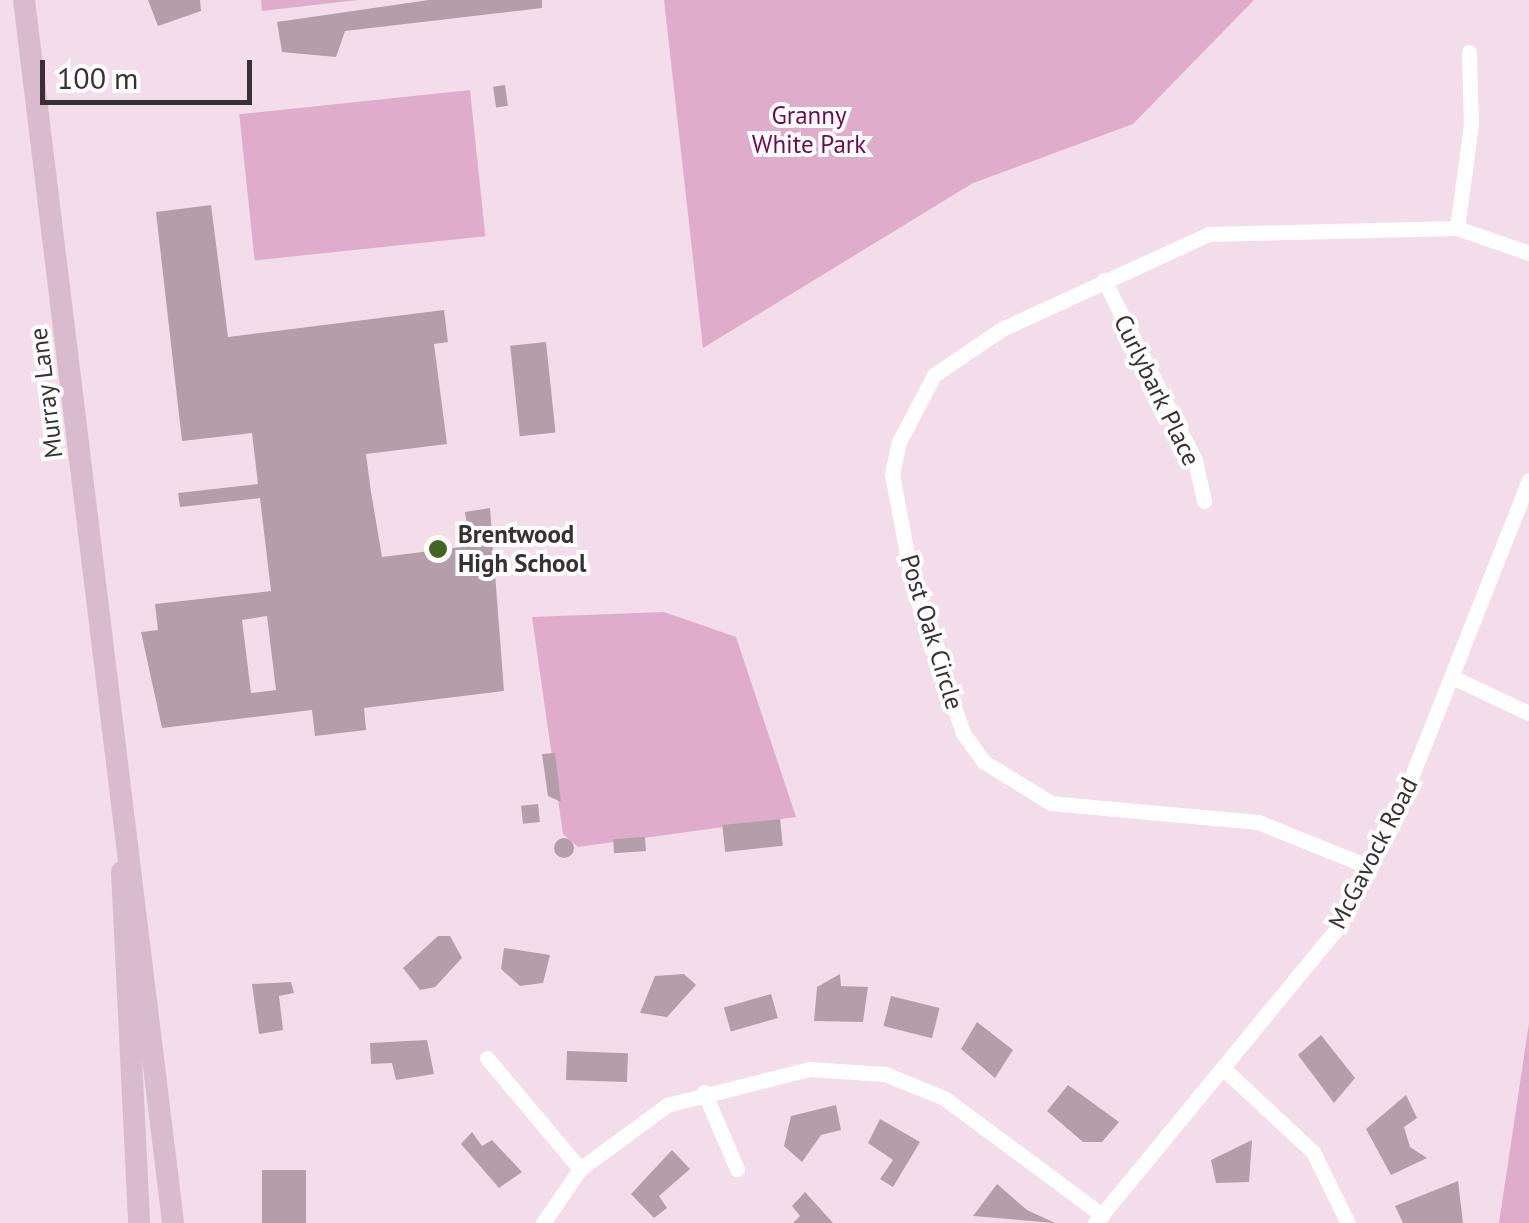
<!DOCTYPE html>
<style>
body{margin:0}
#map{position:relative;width:1529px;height:1223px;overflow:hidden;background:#f4ddea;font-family:"PT Sans",sans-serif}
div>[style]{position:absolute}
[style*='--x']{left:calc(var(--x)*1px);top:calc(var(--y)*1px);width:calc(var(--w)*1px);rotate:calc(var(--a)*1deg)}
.green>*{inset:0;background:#e0accb;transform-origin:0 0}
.building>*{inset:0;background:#b49eaa;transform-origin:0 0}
.round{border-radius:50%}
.street>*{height:15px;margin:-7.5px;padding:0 7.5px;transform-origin:7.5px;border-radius:7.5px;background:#fff}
.secondary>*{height:22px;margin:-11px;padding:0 11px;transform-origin:11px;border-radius:11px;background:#d8bcce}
.dots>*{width:28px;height:28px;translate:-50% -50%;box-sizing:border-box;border:5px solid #fff;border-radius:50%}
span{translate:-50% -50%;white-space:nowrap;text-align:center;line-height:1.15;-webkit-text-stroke:8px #fff;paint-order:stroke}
.park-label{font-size:25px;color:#700855}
.street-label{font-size:25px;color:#393035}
.poi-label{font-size:25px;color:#393035;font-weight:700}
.left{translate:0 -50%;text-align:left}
.scale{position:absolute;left:40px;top:60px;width:212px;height:45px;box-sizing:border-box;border:5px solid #393035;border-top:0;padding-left:12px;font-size:30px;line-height:35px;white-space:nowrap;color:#393035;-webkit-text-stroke:8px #fff;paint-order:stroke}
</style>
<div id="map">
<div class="green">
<i style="clip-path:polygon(261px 0,358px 0,262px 11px)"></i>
<i style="clip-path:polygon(664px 0,1254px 0,1133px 124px,973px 183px,703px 348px)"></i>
<i style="left:470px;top:90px;width:147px;height:232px;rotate:84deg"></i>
<i style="clip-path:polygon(664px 612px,736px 637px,796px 817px,578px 847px,563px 834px,532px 617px)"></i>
<i style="clip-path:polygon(1529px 1023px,1529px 1223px,1499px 1223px)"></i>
</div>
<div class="building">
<i style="clip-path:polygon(148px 0,200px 0,201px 11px,158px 26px)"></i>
<i style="clip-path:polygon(429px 0,542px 0,542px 8px,345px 31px,336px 57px,282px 52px,277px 22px)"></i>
<i style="left:505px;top:85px;width:21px;height:12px;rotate:82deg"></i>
<i style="clip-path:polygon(evenodd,211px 205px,228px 337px,444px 310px,448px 342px,434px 344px,447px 444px,366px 454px,371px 492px,382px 557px,470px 546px,465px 512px,490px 508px,504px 691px,364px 708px,366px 730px,315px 736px,312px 710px,162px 728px,141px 632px,158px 630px,155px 604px,271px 591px,260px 498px,180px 507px,178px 493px,258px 484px,252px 433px,182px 441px,156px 212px,211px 205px,267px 616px,276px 690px,251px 693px,242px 620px,267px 616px)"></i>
<i style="left:546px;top:342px;width:91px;height:36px;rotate:84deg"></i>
<i style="clip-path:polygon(555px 753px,561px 802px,548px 796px,542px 754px)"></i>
<i style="left:538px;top:804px;width:18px;height:17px;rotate:84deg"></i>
<i style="left:780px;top:819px;width:27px;height:58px;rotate:84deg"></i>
<i style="left:645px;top:837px;width:14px;height:32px;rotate:86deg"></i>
<i class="round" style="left:554px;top:838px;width:20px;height:20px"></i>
<i style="clip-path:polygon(438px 936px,450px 936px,462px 958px,435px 987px,420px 990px,403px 968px)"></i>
<i style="clip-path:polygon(504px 948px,550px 955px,543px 983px,520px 986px,501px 969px)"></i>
<i style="clip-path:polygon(684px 974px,696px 985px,667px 1017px,640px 1013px,655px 976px)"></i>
<i style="clip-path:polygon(840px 974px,841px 986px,868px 987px,863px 1022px,814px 1021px,817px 987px)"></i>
<i style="clip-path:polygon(291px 982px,294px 993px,279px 996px,283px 1030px,259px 1034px,252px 984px)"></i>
<i style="left:771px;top:994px;width:25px;height:49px;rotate:74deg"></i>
<i style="left:891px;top:996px;width:50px;height:31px;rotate:14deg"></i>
<i style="clip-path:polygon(977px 1022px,1013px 1050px,995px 1078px,961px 1049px)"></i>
<i style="clip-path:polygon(1321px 1035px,1355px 1078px,1334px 1103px,1298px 1055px)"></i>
<i style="clip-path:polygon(427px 1040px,434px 1074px,396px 1080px,392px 1063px,371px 1064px,370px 1043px)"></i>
<i style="left:567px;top:1051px;width:61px;height:29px;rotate:2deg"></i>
<i style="clip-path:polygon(1068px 1085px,1119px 1122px,1102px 1142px,1083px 1142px,1047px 1111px)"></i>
<i style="clip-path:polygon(1406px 1095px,1417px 1118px,1404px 1127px,1410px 1147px,1427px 1158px,1391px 1175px,1366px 1129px)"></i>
<i style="clip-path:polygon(836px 1105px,841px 1130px,821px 1135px,802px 1162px,784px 1146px,791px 1116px)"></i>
<i style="clip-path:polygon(880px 1119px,920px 1142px,893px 1187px,880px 1179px,893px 1160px,868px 1143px)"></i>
<i style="clip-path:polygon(472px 1132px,482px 1146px,492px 1140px,522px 1172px,499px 1188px,461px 1144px)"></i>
<i style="clip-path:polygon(1252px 1140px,1249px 1182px,1216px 1183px,1211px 1160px)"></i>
<i style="clip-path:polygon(672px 1150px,690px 1169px,659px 1196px,667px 1208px,654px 1218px,631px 1194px)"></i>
<i style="left:262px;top:1170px;width:44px;height:53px"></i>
<i style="clip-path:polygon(1458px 1181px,1463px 1223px,1403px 1223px,1395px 1206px)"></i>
<i style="clip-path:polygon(997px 1184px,1027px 1210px,1055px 1223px,973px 1216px)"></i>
<i style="clip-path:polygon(805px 1192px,833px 1223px,793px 1223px,800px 1216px,792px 1206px)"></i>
</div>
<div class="street">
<i style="--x:1457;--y:228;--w:104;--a:-82.3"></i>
<i style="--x:1471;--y:125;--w:73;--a:-91.6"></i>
<i style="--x:1104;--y:280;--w:202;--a:63.2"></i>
<i style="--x:1195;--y:460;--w:42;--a:77.6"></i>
<i style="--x:1452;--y:677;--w:85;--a:25.1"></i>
<i style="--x:1367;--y:866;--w:118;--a:-158"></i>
<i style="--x:1258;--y:822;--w:208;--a:-174.8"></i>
<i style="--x:1051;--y:803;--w:79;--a:-148.5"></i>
<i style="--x:984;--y:762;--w:36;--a:-126"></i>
<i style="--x:963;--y:733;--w:154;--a:-108.9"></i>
<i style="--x:913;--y:587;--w:115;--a:-100.5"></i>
<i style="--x:892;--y:474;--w:33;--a:-78"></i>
<i style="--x:899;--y:442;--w:76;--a:-62.4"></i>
<i style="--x:934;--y:375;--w:82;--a:-34.1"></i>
<i style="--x:1002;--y:329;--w:228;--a:-24.7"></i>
<i style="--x:1209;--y:234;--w:248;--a:-1.4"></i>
<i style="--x:1457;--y:228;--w:76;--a:19.1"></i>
<i style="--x:487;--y:1058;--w:145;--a:50"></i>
<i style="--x:1227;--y:1072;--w:117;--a:42.9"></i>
<i style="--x:1313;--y:1152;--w:79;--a:63.8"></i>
<i style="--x:704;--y:1092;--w:84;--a:66.8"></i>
<i style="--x:543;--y:1223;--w:65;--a:-55.6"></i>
<i style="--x:580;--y:1169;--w:108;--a:-36.3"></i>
<i style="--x:667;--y:1105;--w:146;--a:-14.2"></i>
<i style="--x:809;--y:1069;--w:76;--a:3.8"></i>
<i style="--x:885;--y:1074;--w:64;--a:22.1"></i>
<i style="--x:944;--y:1098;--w:197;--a:36.5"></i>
<i style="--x:1095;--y:1223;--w:383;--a:-50.6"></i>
<i style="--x:1338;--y:927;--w:115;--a:-61.9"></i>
<i style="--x:1392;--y:826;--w:372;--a:-68.4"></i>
</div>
<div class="secondary">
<i style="--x:24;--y:0;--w:1232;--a:83.05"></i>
<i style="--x:122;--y:872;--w:351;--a:87.2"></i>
</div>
<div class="dots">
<i style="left:438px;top:549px;background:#42661f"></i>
</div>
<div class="park-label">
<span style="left:809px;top:130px">Granny<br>White Park</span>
</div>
<div class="street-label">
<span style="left:1157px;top:390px;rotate:64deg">Curlybark Place</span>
<span style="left:46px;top:393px;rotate:-97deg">Murray Lane</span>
<span style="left:932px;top:632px;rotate:73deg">Post Oak Circle</span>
<span style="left:1373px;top:853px;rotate:-63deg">McGavock Road</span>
</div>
<div class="poi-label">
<span class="left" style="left:458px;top:549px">Brentwood<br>High School</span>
</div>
<div class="scale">100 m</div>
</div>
